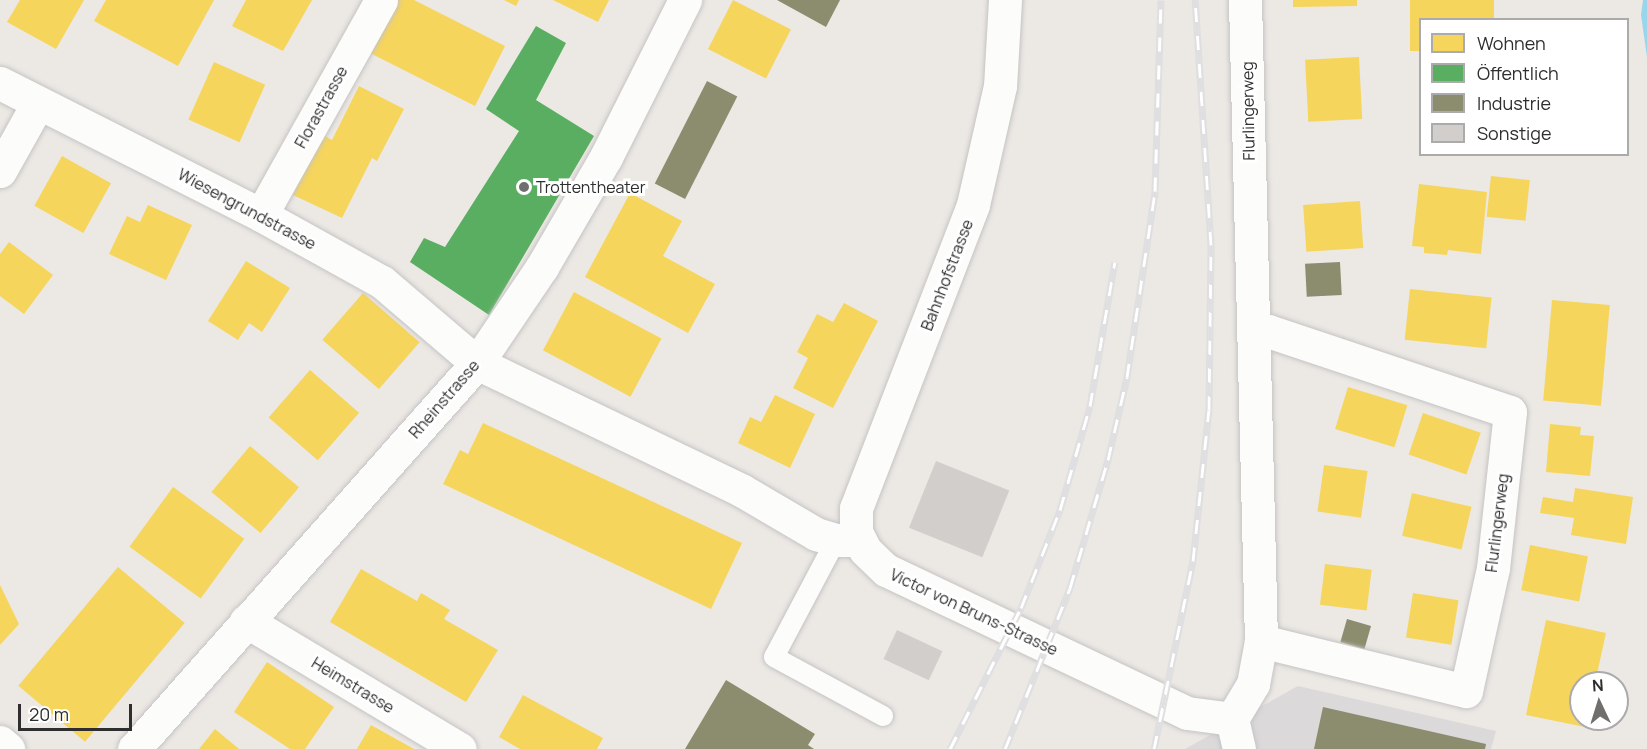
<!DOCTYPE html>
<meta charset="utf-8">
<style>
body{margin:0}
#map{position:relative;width:1647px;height:749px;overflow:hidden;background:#ece8e4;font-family:Manrope,sans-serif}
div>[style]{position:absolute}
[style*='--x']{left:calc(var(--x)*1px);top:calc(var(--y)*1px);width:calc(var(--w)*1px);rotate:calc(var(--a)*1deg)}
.industrial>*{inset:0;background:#dcd9db}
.water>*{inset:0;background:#99d6ec}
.homes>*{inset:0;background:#f6d55c;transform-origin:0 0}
.public>*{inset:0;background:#5aae61}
.industry>*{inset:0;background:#8c8c6e;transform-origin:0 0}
.building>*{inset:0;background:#d1cecb;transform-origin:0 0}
.roads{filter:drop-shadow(0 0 2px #c5c4c5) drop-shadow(0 0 2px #c5c4c5)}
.lane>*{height:20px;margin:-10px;padding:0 10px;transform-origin:10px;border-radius:10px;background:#fcfcfb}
.street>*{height:33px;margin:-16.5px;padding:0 16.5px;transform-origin:16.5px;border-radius:16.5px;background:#fcfcfb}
.secondary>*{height:33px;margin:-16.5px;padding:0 16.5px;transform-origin:16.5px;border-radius:16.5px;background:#fcfcfb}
.rail>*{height:7px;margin-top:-3.5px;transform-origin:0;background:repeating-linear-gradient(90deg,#fff 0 14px,#dfdfe1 0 28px);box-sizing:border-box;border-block:2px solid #dfdfe1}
.dots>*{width:16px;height:16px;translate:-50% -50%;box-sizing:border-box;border:3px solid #fff;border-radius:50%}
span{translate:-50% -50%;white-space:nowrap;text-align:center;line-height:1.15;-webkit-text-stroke:6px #fff;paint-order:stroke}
.street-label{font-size:16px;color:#2e2e2e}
.poi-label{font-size:16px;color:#2e2e2e}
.left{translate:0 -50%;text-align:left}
.legend{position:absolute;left:1419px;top:18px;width:210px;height:138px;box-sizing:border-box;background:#fff;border:2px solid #ababab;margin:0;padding:8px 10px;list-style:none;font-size:18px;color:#2e2e2e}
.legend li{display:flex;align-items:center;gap:12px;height:30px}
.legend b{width:30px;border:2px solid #ababab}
.north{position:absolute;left:1569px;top:671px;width:60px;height:60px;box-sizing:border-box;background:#fff;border:2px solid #ababab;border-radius:50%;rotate:356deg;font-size:16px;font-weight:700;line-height:24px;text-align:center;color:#2e2e2e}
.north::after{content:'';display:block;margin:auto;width:21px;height:27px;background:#706f6e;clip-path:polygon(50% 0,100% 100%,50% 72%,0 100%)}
.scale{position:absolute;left:18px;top:704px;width:114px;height:27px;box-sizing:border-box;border:3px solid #2e2e2e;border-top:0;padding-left:8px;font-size:18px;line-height:21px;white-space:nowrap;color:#2e2e2e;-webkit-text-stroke:4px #fff;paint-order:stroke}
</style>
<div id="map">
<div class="industrial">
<i style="clip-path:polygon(1298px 686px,1496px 731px,1491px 749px,1185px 749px)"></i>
</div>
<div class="water">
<i style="clip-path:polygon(1643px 0,1647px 0,1647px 57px,1641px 15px)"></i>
</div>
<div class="homes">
<i style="clip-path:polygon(20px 0,84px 0,56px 49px,7px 22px)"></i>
<i style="clip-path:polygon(106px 0,214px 0,178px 66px,94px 21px)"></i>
<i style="clip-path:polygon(246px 0,312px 0,283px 51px,232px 26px)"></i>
<i style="clip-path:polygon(396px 0,414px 0,505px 46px,475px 106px,370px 53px)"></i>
<i style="clip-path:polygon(504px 0,519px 0,516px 6px)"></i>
<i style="clip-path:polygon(553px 0,609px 0,598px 22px)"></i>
<i style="left:733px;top:0;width:65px;height:55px;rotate:27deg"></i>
<i style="clip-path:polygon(1293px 0,1357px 0,1357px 6px,1293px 7px)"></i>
<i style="clip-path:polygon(1410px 0,1494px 0,1494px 20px,1420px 20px,1420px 51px,1410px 51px)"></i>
<i style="left:1359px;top:57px;width:62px;height:54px;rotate:87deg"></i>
<i style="left:214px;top:62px;width:56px;height:63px;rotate:24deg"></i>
<i style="clip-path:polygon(359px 86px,404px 109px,377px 161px,372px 158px,342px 218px,293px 195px,323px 135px,332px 140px)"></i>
<i style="left:62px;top:156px;width:56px;height:57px;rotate:29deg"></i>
<i style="left:1491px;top:176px;width:39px;height:41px;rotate:6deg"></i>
<i style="clip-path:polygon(1419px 184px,1487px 192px,1481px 254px,1448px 250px,1447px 255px,1424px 253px,1424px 247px,1412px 246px)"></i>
<i style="clip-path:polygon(630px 193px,682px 221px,663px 256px,715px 284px,688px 333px,585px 277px)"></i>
<i style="left:1360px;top:201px;width:47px;height:57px;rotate:86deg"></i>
<i style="clip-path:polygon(148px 205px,192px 225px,166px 280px,109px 254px,127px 216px,140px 222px)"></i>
<i style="clip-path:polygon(9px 242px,53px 275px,24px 314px,0 296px,0 254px)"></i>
<i style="clip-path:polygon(246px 261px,290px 288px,262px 332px,249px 323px,238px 340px,208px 321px)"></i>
<i style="left:1410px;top:289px;width:82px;height:51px;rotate:6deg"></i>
<i style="left:574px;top:292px;width:99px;height:66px;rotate:28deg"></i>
<i style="left:363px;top:293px;width:75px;height:62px;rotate:41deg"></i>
<i style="left:1552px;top:300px;width:58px;height:101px;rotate:5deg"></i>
<i style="clip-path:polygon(844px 303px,878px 321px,833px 408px,793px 388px,808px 358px,797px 352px,817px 314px,833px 322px)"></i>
<i style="left:310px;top:370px;width:65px;height:63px;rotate:41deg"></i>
<i style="left:1348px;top:387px;width:62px;height:44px;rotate:17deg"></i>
<i style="clip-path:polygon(775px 395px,815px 414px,790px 468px,738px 443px,750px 417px,761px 422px)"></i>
<i style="left:1423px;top:413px;width:61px;height:44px;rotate:19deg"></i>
<i style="clip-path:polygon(483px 423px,742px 543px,711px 609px,443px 484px,460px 450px,468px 454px)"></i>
<i style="clip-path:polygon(1550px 424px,1581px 427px,1580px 435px,1594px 436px,1590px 476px,1546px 472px)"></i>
<i style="left:250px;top:446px;width:64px;height:60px;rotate:40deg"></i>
<i style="left:1324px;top:465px;width:44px;height:47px;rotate:8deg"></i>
<i style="left:173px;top:487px;width:88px;height:74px;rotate:36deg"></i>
<i style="clip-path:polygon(1575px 488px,1633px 497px,1626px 544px,1571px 535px,1574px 518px,1540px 513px,1543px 497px,1573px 502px)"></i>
<i style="left:1412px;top:493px;width:61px;height:44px;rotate:13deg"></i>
<i style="left:1530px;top:545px;width:59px;height:46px;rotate:11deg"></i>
<i style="left:1325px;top:564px;width:47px;height:41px;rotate:7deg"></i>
<i style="left:118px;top:567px;width:87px;height:155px;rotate:40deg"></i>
<i style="clip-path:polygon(361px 569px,417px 601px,421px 593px,450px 610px,444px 619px,498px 650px,466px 702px,330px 622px)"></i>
<i style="clip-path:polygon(0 585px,19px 624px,0 645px)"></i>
<i style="left:1413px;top:593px;width:46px;height:45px;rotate:9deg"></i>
<i style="clip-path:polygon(1546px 620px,1606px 633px,1595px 683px,1581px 683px,1581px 719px,1587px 719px,1585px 727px,1526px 715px)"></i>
<i style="clip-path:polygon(267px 662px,334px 707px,305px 749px,290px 749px,234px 712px)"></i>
<i style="clip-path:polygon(523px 695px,603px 738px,597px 749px,520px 749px,499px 737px)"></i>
<i style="clip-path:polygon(371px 725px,414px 749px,357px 749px)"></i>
<i style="clip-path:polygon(215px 729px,239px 749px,199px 749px)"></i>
</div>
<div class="public">
<i style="clip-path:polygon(536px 26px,566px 43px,536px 100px,594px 136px,489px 315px,410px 262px,424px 238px,445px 247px,519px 131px,486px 109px)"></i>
</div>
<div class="industry">
<i style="clip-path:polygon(777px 0,840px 0,826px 27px)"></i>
<i style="left:707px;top:81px;width:34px;height:115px;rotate:27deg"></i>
<i style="left:1340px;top:262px;width:33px;height:35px;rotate:87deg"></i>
<i style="left:1347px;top:619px;width:25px;height:24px;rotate:16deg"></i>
<i style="clip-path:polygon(726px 680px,815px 734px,808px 745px,814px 749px,685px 749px)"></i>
<i style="clip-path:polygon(1323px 707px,1486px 744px,1485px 749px,1314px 749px)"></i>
</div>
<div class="building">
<i style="left:936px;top:461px;width:79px;height:72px;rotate:22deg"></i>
<i style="left:897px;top:630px;width:50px;height:32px;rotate:25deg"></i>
</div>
<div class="roads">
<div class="lane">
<i style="--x:836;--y:540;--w:132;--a:117.9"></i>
<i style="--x:774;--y:657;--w:124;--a:28.4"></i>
</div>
<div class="street">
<i style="--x:0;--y:83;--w:292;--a:26.8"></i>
<i style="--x:261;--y:215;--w:138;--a:29"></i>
<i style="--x:382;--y:282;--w:125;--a:40.5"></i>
<i style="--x:0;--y:171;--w:78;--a:-60.8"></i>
<i style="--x:261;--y:215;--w:246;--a:-60.8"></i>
<i style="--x:1254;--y:330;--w:14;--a:4"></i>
<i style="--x:1268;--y:331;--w:255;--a:18.5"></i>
<i style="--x:1510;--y:412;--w:157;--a:96.2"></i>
<i style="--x:1493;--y:568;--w:126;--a:102.4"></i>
<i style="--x:1466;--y:691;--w:211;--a:-166.3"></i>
<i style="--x:246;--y:621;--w:249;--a:30.9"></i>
<i style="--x:0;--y:742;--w:11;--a:41"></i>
<i style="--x:1239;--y:749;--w:31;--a:-103"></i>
<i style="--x:1232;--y:719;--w:41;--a:-59"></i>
<i style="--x:1253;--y:684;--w:44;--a:-79.5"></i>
<i style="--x:1261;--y:641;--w:641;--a:-91.43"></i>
</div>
<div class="secondary">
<i style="--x:1005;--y:0;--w:86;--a:93.3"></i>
<i style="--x:1000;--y:86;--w:122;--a:102.8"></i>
<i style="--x:973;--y:205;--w:325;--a:111.1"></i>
<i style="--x:856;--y:508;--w:24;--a:90"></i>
<i style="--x:856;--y:532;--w:20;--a:63"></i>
<i style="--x:865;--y:550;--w:29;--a:44"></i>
<i style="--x:886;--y:570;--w:333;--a:25.4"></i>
<i style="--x:1187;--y:713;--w:45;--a:7.6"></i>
<i style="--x:477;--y:363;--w:293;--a:25.7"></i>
<i style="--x:741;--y:490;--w:87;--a:30.4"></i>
<i style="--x:816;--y:534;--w:21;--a:17"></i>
<i style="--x:836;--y:540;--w:23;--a:0"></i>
<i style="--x:134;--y:749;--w:516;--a:-48.38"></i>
<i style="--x:477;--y:363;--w:116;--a:-55.9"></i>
<i style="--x:542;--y:267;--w:127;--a:-59.8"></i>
<i style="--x:606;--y:157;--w:176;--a:-63.3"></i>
</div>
</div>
<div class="rail">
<i style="--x:950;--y:749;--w:158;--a:-63.3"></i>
<i style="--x:1021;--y:608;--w:105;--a:-68.3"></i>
<i style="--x:1060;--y:510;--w:108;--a:-73.9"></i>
<i style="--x:1090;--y:406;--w:146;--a:-80.2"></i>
<i style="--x:1005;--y:749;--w:174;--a:-68"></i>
<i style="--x:1070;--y:588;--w:134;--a:-73.5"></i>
<i style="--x:1108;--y:460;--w:85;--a:-77.1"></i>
<i style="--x:1127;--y:377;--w:188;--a:-81.4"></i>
<i style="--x:1155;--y:191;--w:191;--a:-88.2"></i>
<i style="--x:1154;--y:749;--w:192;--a:-78.3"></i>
<i style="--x:1193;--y:561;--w:152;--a:-84"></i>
<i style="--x:1209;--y:410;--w:165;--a:-89.3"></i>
<i style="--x:1211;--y:245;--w:246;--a:-93.7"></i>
</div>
<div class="dots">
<i style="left:524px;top:187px;background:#706f6e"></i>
</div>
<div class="street-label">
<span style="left:321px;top:107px;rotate:-61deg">Florastrasse</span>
<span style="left:1248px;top:111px;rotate:-91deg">Flurlingerweg</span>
<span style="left:247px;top:209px;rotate:28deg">Wiesengrundstrasse</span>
<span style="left:947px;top:275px;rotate:-69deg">Bahnhofstrasse</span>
<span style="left:444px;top:399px;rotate:-49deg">Rheinstrasse</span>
<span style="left:1497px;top:523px;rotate:-83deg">Flurlingerweg</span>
<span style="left:974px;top:612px;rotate:25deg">Victor von Bruns-Strasse</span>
<span style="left:353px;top:685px;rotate:31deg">Heimstrasse</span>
</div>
<div class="poi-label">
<span class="left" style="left:536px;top:187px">Trottentheater</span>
</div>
<ul class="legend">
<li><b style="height:16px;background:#f6d55c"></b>Wohnen</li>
<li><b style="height:16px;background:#5aae61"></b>Öffentlich</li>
<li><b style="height:16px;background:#8c8c6e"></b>Industrie</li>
<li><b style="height:16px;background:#d1cecb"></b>Sonstige</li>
</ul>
<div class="north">N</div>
<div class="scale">20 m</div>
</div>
